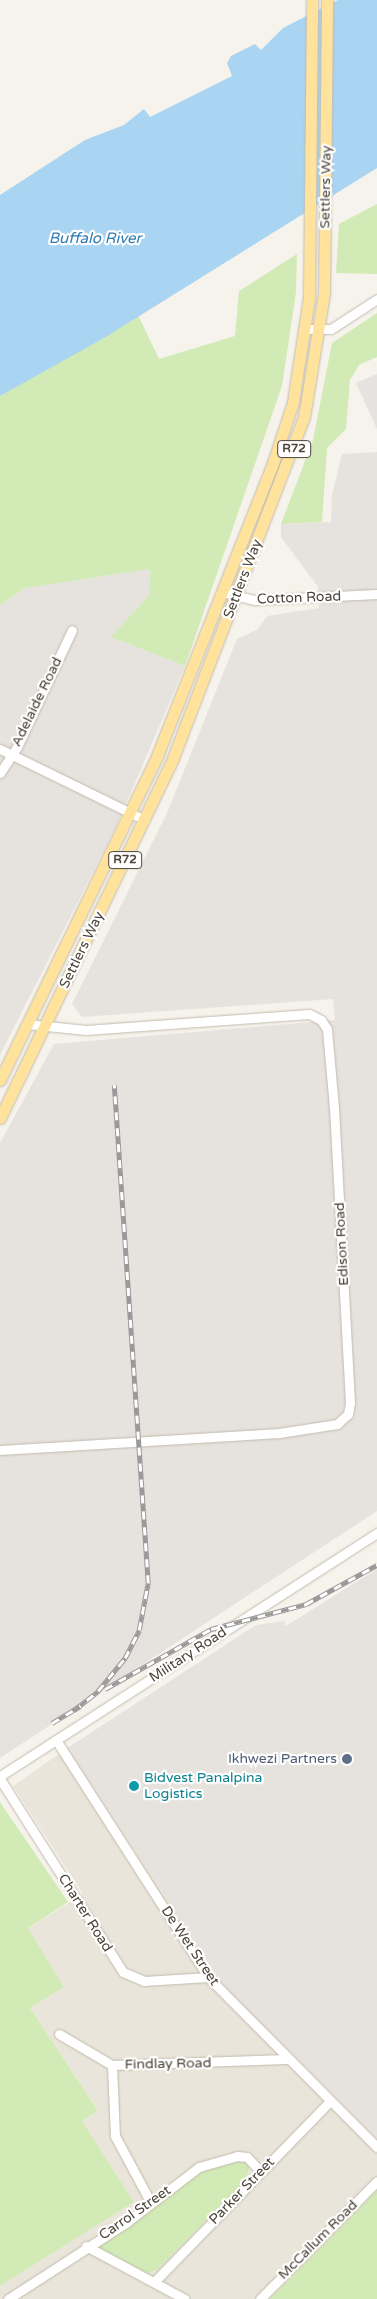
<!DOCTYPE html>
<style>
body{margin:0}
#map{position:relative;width:377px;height:2299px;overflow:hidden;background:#f6f3ec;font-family:"Varela Round",sans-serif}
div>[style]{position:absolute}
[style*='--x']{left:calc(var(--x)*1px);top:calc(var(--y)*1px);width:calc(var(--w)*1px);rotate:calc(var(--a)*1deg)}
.residential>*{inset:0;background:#eae5da}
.industrial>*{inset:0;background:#e6e2dd}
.green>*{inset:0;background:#d2eab5}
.parking>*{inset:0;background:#e5e3e0}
.water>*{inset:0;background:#a9d4f2}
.roads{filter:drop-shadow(0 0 1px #c2bbae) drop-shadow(0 0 1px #c2bbae)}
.minor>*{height:9px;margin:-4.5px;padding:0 4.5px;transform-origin:4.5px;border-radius:4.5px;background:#fff}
.major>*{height:11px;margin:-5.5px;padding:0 5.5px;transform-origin:5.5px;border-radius:5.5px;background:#ffe39c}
.rail>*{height:4.5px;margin-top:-2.25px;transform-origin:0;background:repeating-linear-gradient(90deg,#fff 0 8px,#9a9a9a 0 16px);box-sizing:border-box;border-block:1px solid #9a9a9a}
.dots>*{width:14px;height:14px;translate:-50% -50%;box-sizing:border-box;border:2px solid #fff;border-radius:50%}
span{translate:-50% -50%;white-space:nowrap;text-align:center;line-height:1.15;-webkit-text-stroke:4.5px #fff;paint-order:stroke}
.shield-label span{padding:1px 4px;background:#fff;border:1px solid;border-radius:4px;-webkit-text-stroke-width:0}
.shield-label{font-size:12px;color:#4b4439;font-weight:700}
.street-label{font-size:14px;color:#4b4439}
.service-label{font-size:14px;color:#4e5e75}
.right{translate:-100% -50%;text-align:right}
.culture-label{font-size:14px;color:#0d838f}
.left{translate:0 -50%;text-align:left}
.water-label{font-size:15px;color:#2e7ab2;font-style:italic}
</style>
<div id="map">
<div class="residential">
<i style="clip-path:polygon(69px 1747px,221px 1983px,377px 2136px,377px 2190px,270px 2299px,0 2299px,0 2286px,134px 2202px,82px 2121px,98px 2111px,30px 2008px,64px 1987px,28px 1928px,83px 1894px,13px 1786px)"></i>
</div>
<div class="industrial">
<i style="clip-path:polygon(377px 452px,377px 1511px,0 1758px,0 1143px,54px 1044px,335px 1020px,333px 999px,82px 1017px,72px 1004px,167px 813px,237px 639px,258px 629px,267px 616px,319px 608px,318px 587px,281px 537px,281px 524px,331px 522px,332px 495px,342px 454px)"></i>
<i style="clip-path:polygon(150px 569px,149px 595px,111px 637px,185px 666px,117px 825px,0 1055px,0 605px,25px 588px)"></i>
<i style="clip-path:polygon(377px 1569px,377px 2136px,221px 1983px,69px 1747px,256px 1625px,284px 1621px,286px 1626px)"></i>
</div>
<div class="green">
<i style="clip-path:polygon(377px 204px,377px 274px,336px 273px,339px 224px)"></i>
<i style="clip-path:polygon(297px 254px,296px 292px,282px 386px,185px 666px,111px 637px,149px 595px,150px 569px,25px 588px,0 605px,0 396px,138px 315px,159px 359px,235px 336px,239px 291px)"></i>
<i style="clip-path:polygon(377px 313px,377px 357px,359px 365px,350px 380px,346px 429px,327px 448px,322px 522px,281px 524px,313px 440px,332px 343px)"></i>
<i style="clip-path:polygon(0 1802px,68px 1902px,28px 1928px,64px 1987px,30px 2008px,98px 2111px,82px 2121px,134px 2202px,0 2286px)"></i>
<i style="clip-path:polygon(222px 2159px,244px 2160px,249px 2168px,246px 2180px,158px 2269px,144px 2275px,99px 2250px,99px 2244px,183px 2181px)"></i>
<i style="clip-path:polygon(377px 2190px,377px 2299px,270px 2299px)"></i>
</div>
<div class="parking">
<i style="clip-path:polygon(377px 374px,377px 429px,356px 383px)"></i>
</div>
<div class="water">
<i style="clip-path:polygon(338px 0,377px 0,377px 168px,104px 338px,0 396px,0 195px,85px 140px,124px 125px,144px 109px,150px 117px,232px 76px,227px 63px,231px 56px,255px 44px,261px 50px,283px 28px)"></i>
</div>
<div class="roads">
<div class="minor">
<i style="--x:306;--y:329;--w:25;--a:0"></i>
<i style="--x:331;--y:329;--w:55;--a:-33.1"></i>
<i style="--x:222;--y:592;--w:34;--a:14"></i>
<i style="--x:255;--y:600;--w:122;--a:-2.8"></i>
<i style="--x:0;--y:749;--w:161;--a:26.1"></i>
<i style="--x:0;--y:773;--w:31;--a:-57"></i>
<i style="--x:17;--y:747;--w:129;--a:-64.8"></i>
<i style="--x:0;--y:1450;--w:280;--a:-3.5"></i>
<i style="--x:279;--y:1433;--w:59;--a:-8.8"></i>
<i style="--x:337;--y:1424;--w:15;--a:-42"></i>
<i style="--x:348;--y:1414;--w:11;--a:-80"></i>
<i style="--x:350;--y:1403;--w:295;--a:-93.1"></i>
<i style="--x:334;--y:1108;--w:79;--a:-95.1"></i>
<i style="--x:327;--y:1029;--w:11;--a:-124"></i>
<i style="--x:321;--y:1020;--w:13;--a:-153"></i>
<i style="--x:309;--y:1014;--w:224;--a:175.9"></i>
<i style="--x:86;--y:1030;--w:59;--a:-174.2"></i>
<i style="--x:56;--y:1740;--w:282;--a:57.3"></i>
<i style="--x:208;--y:1977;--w:240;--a:45.2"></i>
<i style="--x:0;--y:1776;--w:449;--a:-32.8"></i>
<i style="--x:0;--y:1779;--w:229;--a:57.5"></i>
<i style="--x:123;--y:1972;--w:23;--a:23"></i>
<i style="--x:144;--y:1981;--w:64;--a:-3.6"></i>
<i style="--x:59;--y:2034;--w:61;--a:30.3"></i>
<i style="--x:112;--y:2065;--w:174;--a:-2"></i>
<i style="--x:112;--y:2065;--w:71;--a:87.6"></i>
<i style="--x:115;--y:2136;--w:76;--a:61.8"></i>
<i style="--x:86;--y:2246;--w:112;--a:28.2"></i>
<i style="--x:155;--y:2281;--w:250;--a:-45.8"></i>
<i style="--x:8;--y:2299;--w:142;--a:-32.9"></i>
<i style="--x:127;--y:2222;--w:91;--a:-37.4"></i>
<i style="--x:199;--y:2167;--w:40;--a:-16"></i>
<i style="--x:237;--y:2156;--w:10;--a:6"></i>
<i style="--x:247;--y:2157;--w:19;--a:47"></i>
<i style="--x:260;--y:2299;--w:166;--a:-45.2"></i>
</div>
<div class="major">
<i style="--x:0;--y:1080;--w:360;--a:-64.1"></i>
<i style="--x:157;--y:756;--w:312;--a:-68.4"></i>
<i style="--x:272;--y:466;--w:67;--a:-71.8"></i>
<i style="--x:293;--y:402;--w:106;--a:-81.3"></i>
<i style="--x:309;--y:297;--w:297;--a:-89.4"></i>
<i style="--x:0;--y:1118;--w:399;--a:-64.3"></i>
<i style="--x:173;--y:758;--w:365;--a:-69"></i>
<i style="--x:304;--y:417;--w:125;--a:-80.8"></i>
<i style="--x:324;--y:294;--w:294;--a:-89.4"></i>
</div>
</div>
<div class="rail">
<i style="--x:105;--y:1689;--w:122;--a:-29.5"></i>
<i style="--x:211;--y:1629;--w:98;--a:-14.7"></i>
<i style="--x:306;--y:1604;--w:81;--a:-28.8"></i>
<i style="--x:74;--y:1710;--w:31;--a:-38"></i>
<i style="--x:98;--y:1691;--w:43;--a:-50.7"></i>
<i style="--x:125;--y:1658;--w:31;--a:-63"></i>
<i style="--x:139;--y:1630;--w:48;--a:-79.2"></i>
<i style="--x:148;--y:1583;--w:499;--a:-93.9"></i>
<i style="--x:52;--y:1723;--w:33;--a:-31"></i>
</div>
<div class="dots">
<i style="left:347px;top:1759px;background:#5c6f8a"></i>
<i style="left:134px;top:1786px;background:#0f9aa8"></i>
</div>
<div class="shield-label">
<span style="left:294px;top:449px">R72</span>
<span style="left:125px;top:860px">R72</span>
</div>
<div class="street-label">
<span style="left:326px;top:187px;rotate:-89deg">Settlers Way</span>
<span style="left:243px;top:579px;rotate:-69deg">Settlers Way</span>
<span style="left:299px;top:598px;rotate:-2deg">Cotton Road</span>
<span style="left:37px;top:702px;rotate:-64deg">Adelaide Road</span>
<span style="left:82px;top:950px;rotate:-64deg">Settlers Way</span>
<span style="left:342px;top:1244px;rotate:-93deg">Edison Road</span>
<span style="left:188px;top:1655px;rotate:-33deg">Military Road</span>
<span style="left:85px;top:1913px;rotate:58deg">Charter Road</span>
<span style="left:190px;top:1946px;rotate:56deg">De Wet Street</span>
<span style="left:168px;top:2064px;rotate:-1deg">Findlay Road</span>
<span style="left:242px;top:2191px;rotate:-46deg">Parker Street</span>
<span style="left:135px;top:2213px;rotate:-35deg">Carrol Street</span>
<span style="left:318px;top:2240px;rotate:-45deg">McCallum Road</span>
</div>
<div class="service-label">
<span class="right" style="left:337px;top:1759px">Ikhwezi Partners</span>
</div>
<div class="culture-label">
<span class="left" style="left:144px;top:1786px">Bidvest Panalpina<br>Logistics</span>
</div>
<div class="water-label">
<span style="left:95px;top:239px">Buffalo River</span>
</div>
</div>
